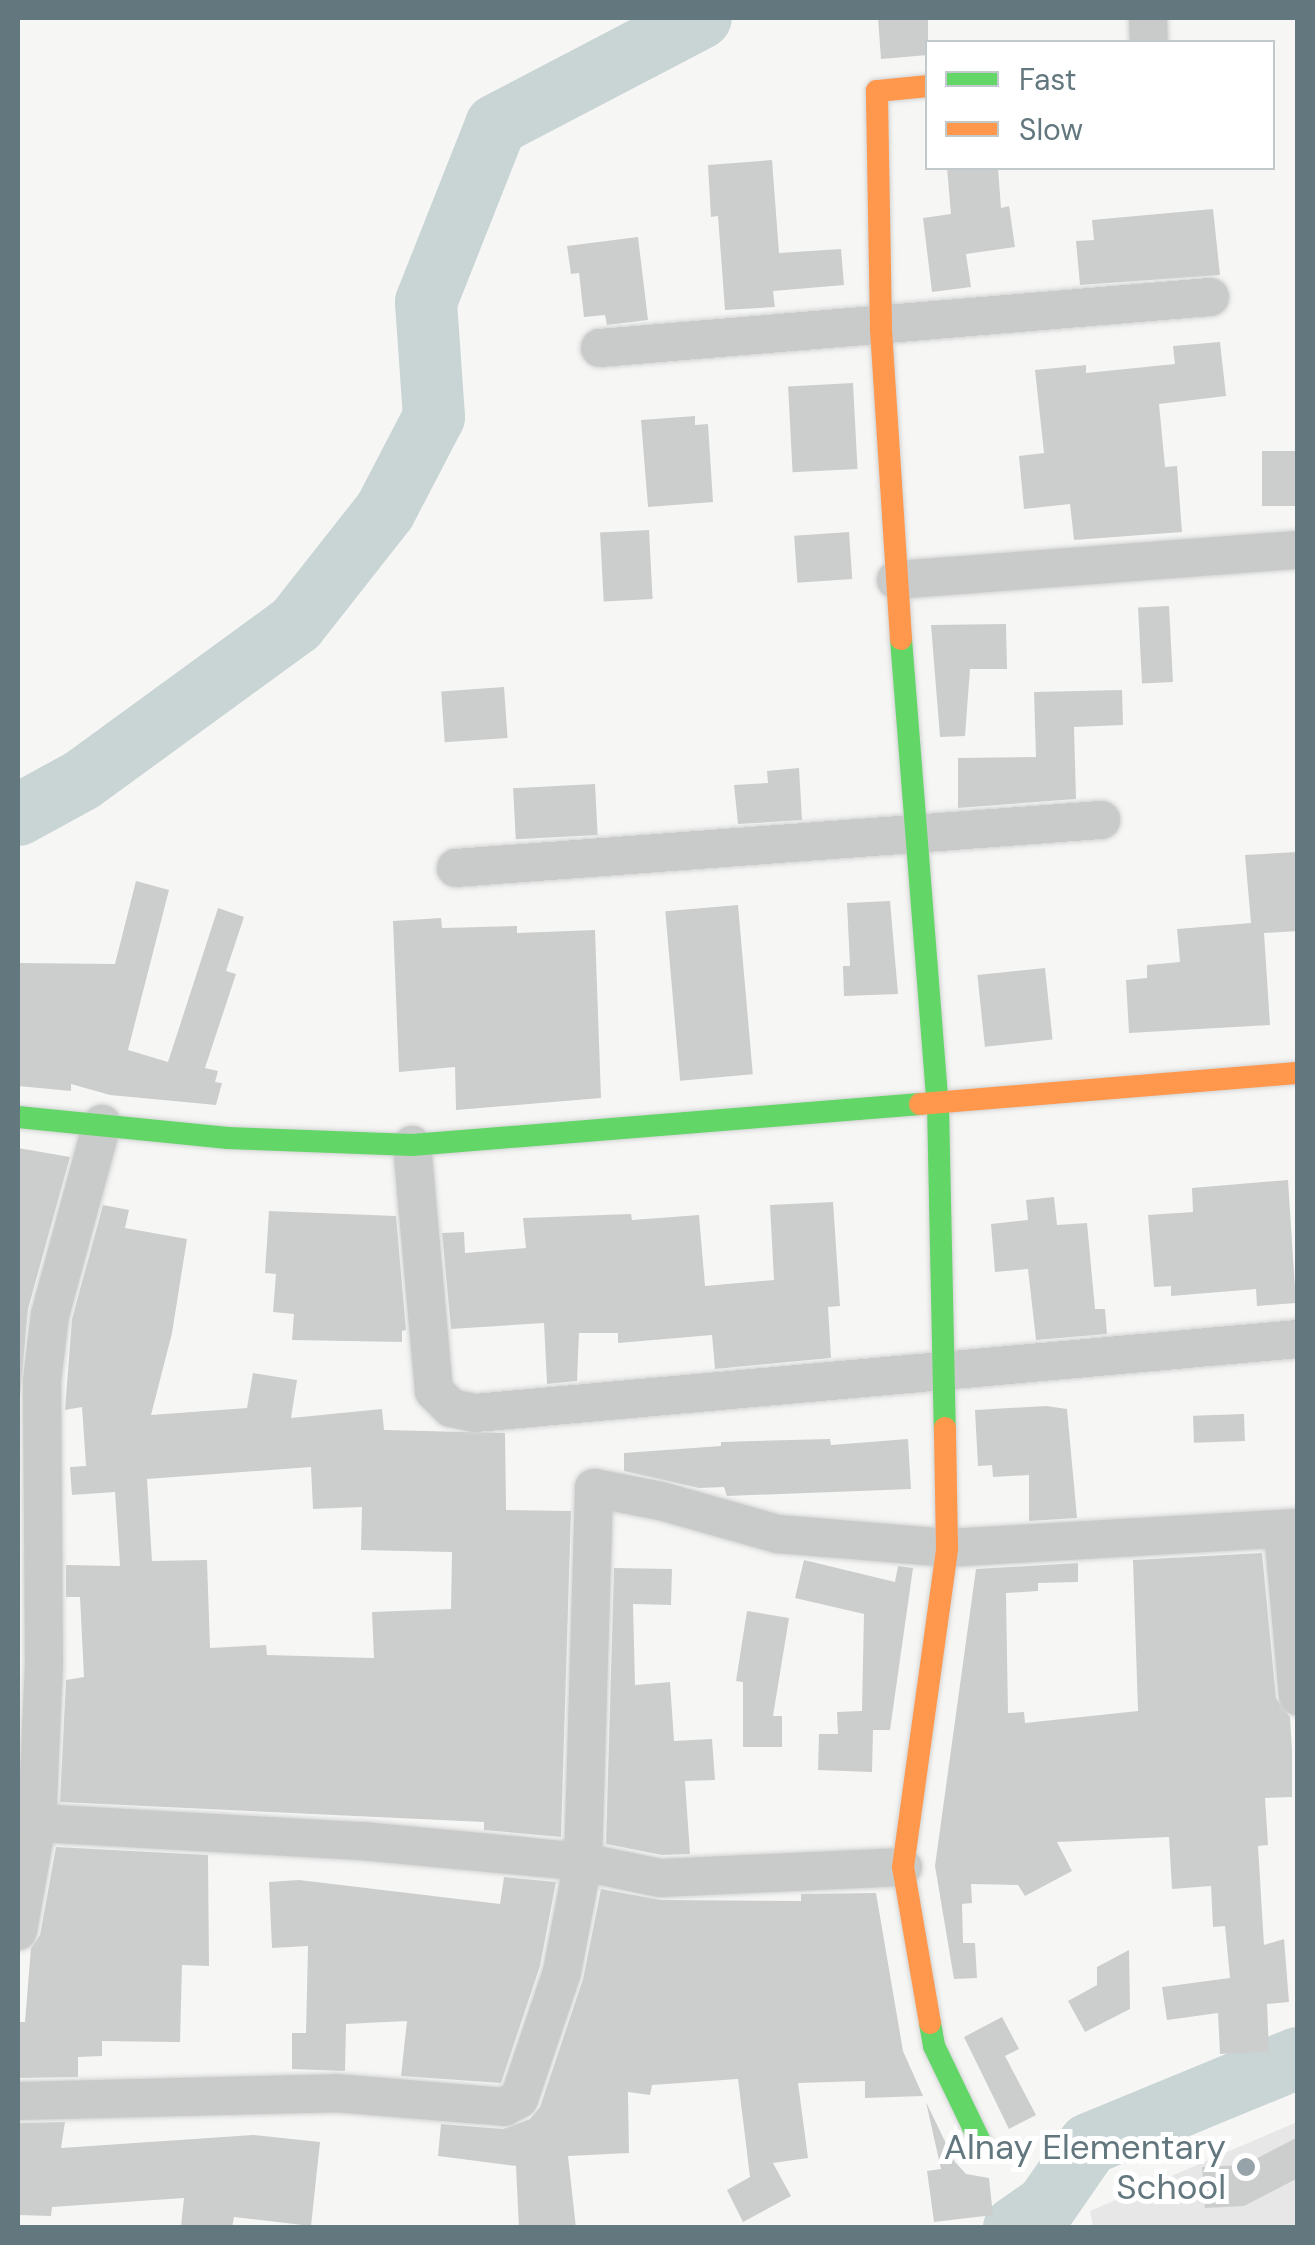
<!DOCTYPE html>
<style>
body{margin:0}
#map{position:relative;width:1315px;height:2245px;overflow:hidden;background:#f6f6f5;font-family:"DM Sans",sans-serif}
div>[style]{position:absolute}
[style*='--x']{left:calc(var(--x)*1px);top:calc(var(--y)*1px);width:calc(var(--w)*1px);rotate:calc(var(--a)*1deg)}
.built>*{inset:0;background:#e6e7e6}
.river>*{height:62px;margin:-31px;padding:0 31px;transform-origin:31px;border-radius:31px;background:#c9d4d5}
.building>*{inset:0;background:#cccece;transform-origin:0 0}
.roads{filter:drop-shadow(0 0 2px #d2d3d3) drop-shadow(0 0 2px #d2d3d3)}
.street>*{height:38px;margin:-19px;padding:0 19px;transform-origin:19px;border-radius:19px;background:#c9cbca}
.fast>*{height:22px;margin:-11px;padding:0 11px;transform-origin:11px;border-radius:11px;background:#63d668}
.slow>*{height:22px;margin:-11px;padding:0 11px;transform-origin:11px;border-radius:11px;background:#ff974d}
.dots>*{width:28px;height:28px;translate:-50% -50%;box-sizing:border-box;border:5px solid #fff;border-radius:50%}
span{translate:-50% -50%;white-space:nowrap;text-align:center;line-height:1.15;-webkit-text-stroke:10px #fff;paint-order:stroke}
.poi-label{font-size:35px;color:#63777e}
.right{translate:-100% -50%;text-align:right}
.frame{position:absolute;inset:0;border:20px solid #63777e;pointer-events:none}
.legend{position:absolute;left:925px;top:40px;width:350px;height:130px;box-sizing:border-box;background:#fff;border:2px solid #c1c9cb;margin:0;padding:12px 18px;list-style:none;font-size:30px;color:#63777e}
.legend li{display:flex;align-items:center;gap:20px;height:50px}
.legend b{width:50px;border:2px solid #c1c9cb}
</style>
<div id="map">
<div class="built">
<i style="clip-path:polygon(1297px 2122px,1297px 2227px,1093px 2227px,1090px 2211px)"></i>
</div>
<div class="river">
<i style="--x:18;--y:815;--w:73;--a:-28.7"></i>
<i style="--x:82;--y:780;--w:265;--a:-36.1"></i>
<i style="--x:296;--y:624;--w:144;--a:-51.8"></i>
<i style="--x:385;--y:511;--w:106;--a:-62.5"></i>
<i style="--x:434;--y:417;--w:115;--a:-94"></i>
<i style="--x:426;--y:302;--w:190;--a:-68.4"></i>
<i style="--x:496;--y:125;--w:231;--a:-27.6"></i>
<i style="--x:1014;--y:2228;--w:39;--a:-35"></i>
<i style="--x:1046;--y:2206;--w:75;--a:-55.3"></i>
<i style="--x:1089;--y:2144;--w:226;--a:-22.4"></i>
</div>
<div class="building">
<i style="clip-path:polygon(878px 18px,928px 18px,928px 55px,881px 59px)"></i>
<i style="clip-path:polygon(772px 160px,779px 253px,841px 249px,844px 285px,773px 291px,775px 307px,725px 310px,718px 216px,711px 217px,708px 165px)"></i>
<i style="clip-path:polygon(947px 168px,998px 168px,1001px 208px,1009px 206px,1015px 247px,966px 254px,971px 287px,932px 292px,923px 218px,951px 214px)"></i>
<i style="clip-path:polygon(1213px 209px,1220px 275px,1080px 285px,1076px 241px,1094px 240px,1092px 220px)"></i>
<i style="clip-path:polygon(638px 237px,648px 320px,607px 325px,605px 315px,584px 317px,579px 273px,571px 274px,567px 246px)"></i>
<i style="clip-path:polygon(1220px 342px,1226px 396px,1159px 404px,1165px 467px,1177px 466px,1182px 532px,1074px 540px,1070px 504px,1024px 509px,1019px 456px,1044px 453px,1035px 370px,1086px 365px,1086px 373px,1175px 364px,1173px 346px)"></i>
<i style="left:853px;top:383px;width:86px;height:65px;rotate:87deg"></i>
<i style="clip-path:polygon(695px 416px,695px 425px,708px 424px,713px 502px,648px 507px,641px 420px)"></i>
<i style="left:1298px;top:451px;width:55px;height:36px;rotate:90deg"></i>
<i style="left:649px;top:530px;width:69px;height:49px;rotate:87deg"></i>
<i style="left:849px;top:532px;width:47px;height:55px;rotate:86deg"></i>
<i style="left:1169px;top:606px;width:76px;height:31px;rotate:87deg"></i>
<i style="clip-path:polygon(1006px 624px,1007px 669px,970px 669px,965px 736px,940px 737px,931px 625px)"></i>
<i style="left:504px;top:687px;width:51px;height:63px;rotate:86deg"></i>
<i style="clip-path:polygon(1122px 690px,1123px 725px,1074px 727px,1076px 799px,958px 808px,958px 758px,1036px 757px,1034px 692px)"></i>
<i style="clip-path:polygon(799px 768px,802px 820px,738px 824px,734px 785px,768px 783px,767px 771px)"></i>
<i style="left:595px;top:784px;width:51px;height:82px;rotate:87deg"></i>
<i style="clip-path:polygon(1298px 852px,1298px 931px,1264px 933px,1270px 1025px,1129px 1033px,1126px 980px,1147px 978px,1147px 965px,1180px 962px,1177px 929px,1251px 923px,1245px 855px)"></i>
<i style="clip-path:polygon(136px 881px,169px 890px,128px 1050px,168px 1062px,218px 908px,244px 917px,226px 971px,236px 974px,205px 1068px,218px 1071px,215px 1082px,222px 1083px,216px 1105px,110px 1095px,71px 1084px,71px 1091px,18px 1086px,18px 963px,115px 964px)"></i>
<i style="clip-path:polygon(890px 901px,898px 994px,844px 996px,843px 966px,850px 966px,847px 903px)"></i>
<i style="left:738px;top:905px;width:170px;height:73px;rotate:85deg"></i>
<i style="clip-path:polygon(441px 918px,442px 928px,517px 926px,517px 933px,595px 930px,601px 1098px,456px 1110px,455px 1067px,399px 1072px,393px 921px)"></i>
<i style="left:1045px;top:968px;width:72px;height:68px;rotate:84deg"></i>
<i style="clip-path:polygon(18px 1148px,70px 1157px,28px 1309px,18px 1419px)"></i>
<i style="clip-path:polygon(1288px 1180px,1296px 1303px,1257px 1306px,1256px 1289px,1171px 1296px,1171px 1286px,1154px 1287px,1148px 1215px,1193px 1212px,1192px 1188px)"></i>
<i style="clip-path:polygon(1054px 1197px,1057px 1225px,1087px 1223px,1095px 1309px,1105px 1309px,1107px 1334px,1036px 1340px,1028px 1269px,995px 1272px,991px 1224px,1028px 1220px,1026px 1200px)"></i>
<i style="clip-path:polygon(833px 1202px,840px 1306px,828px 1307px,831px 1358px,715px 1369px,712px 1335px,618px 1343px,618px 1333px,579px 1333px,577px 1381px,547px 1384px,544px 1323px,451px 1329px,442px 1233px,464px 1232px,465px 1253px,526px 1248px,523px 1218px,631px 1214px,632px 1220px,699px 1215px,705px 1286px,774px 1280px,770px 1205px)"></i>
<i style="clip-path:polygon(evenodd,103px 1205px,129px 1210px,125px 1228px,187px 1239px,172px 1333px,151px 1415px,247px 1408px,253px 1373px,297px 1380px,291px 1418px,382px 1409px,384px 1430px,505px 1433px,506px 1510px,571px 1511px,561px 1837px,484px 1830px,484px 1822px,60px 1802px,66px 1680px,84px 1677px,80px 1597px,66px 1597px,66px 1565px,120px 1566px,115px 1492px,72px 1495px,70px 1467px,86px 1466px,82px 1407px,65px 1410px,72px 1319px,103px 1205px,311px 1467px,313px 1509px,362px 1507px,361px 1550px,452px 1552px,451px 1609px,372px 1612px,374px 1658px,267px 1655px,266px 1645px,210px 1648px,207px 1560px,152px 1561px,147px 1479px,311px 1467px)"></i>
<i style="clip-path:polygon(269px 1211px,396px 1216px,406px 1330px,402px 1331px,402px 1342px,292px 1340px,294px 1314px,273px 1312px,276px 1274px,265px 1273px)"></i>
<i style="clip-path:polygon(1046px 1406px,1067px 1409px,1077px 1518px,1029px 1521px,1029px 1475px,993px 1477px,992px 1465px,978px 1466px,975px 1410px)"></i>
<i style="left:1244px;top:1414px;width:27px;height:51px;rotate:88deg"></i>
<i style="clip-path:polygon(830px 1439px,831px 1445px,908px 1439px,911px 1489px,727px 1496px,724px 1487px,699px 1488px,624px 1471px,624px 1453px,721px 1446px,721px 1442px)"></i>
<i style="clip-path:polygon(1262px 1553px,1276px 1698px,1290px 1717px,1292px 1751px,1292px 1797px,1265px 1798px,1268px 1845px,1258px 1846px,1264px 1945px,1284px 1939px,1289px 2002px,1267px 2004px,1269px 2052px,1220px 2054px,1218px 2013px,1167px 2020px,1162px 1987px,1230px 1978px,1225px 1926px,1213px 1927px,1211px 1886px,1172px 1889px,1169px 1837px,1057px 1842px,1072px 1871px,1025px 1896px,1018px 1885px,971px 1884px,972px 1903px,962px 1904px,963px 1943px,975px 1943px,977px 1978px,954px 1979px,935px 1866px,976px 1569px,1078px 1563px,1078px 1582px,1038px 1583px,1038px 1591px,1006px 1593px,1008px 1713px,1024px 1712px,1025px 1723px,1138px 1711px,1133px 1560px)"></i>
<i style="clip-path:polygon(804px 1560px,895px 1582px,898px 1566px,913px 1568px,890px 1730px,873px 1730px,872px 1772px,818px 1770px,819px 1734px,838px 1734px,837px 1712px,862px 1711px,864px 1614px,795px 1598px)"></i>
<i style="clip-path:polygon(614px 1568px,672px 1569px,671px 1605px,633px 1604px,635px 1685px,670px 1682px,674px 1741px,712px 1739px,715px 1780px,685px 1781px,690px 1854px,662px 1855px,606px 1844px)"></i>
<i style="clip-path:polygon(747px 1611px,789px 1618px,773px 1716px,782px 1716px,782px 1747px,743px 1747px,743px 1682px,736px 1681px)"></i>
<i style="clip-path:polygon(56px 1847px,208px 1855px,209px 1966px,182px 1965px,180px 2042px,102px 2041px,102px 2056px,78px 2057px,78px 2077px,18px 2078px,18px 2022px,25px 2022px,31px 1948px,40px 1935px)"></i>
<i style="clip-path:polygon(504px 1877px,556px 1882px,540px 1966px,501px 2083px,401px 2076px,407px 2021px,346px 2024px,345px 2071px,292px 2069px,292px 2033px,306px 2033px,308px 1946px,272px 1948px,269px 1882px,299px 1880px,500px 1904px)"></i>
<i style="clip-path:polygon(601px 1889px,661px 1900px,801px 1901px,801px 1894px,876px 1893px,903px 2051px,923px 2096px,865px 2098px,865px 2081px,798px 2083px,808px 2158px,773px 2163px,791px 2196px,743px 2222px,727px 2190px,750px 2177px,738px 2079px,652px 2085px,650px 2095px,628px 2092px,629px 2153px,568px 2156px,576px 2228px,519px 2228px,516px 2166px,438px 2156px,441px 2124px,503px 2129px,530px 2119px,540px 2107px,583px 1979px)"></i>
<i style="clip-path:polygon(1129px 1950px,1130px 2009px,1085px 2032px,1068px 2001px,1097px 1985px,1097px 1967px)"></i>
<i style="clip-path:polygon(1002px 2017px,1019px 2049px,1005px 2056px,1036px 2115px,1009px 2129px,964px 2037px)"></i>
<i style="clip-path:polygon(926px 2102px,955px 2162px,966px 2174px,989px 2178px,993px 2215px,934px 2222px,927px 2171px,941px 2169px)"></i>
<i style="clip-path:polygon(65px 2122px,61px 2148px,253px 2135px,320px 2142px,311px 2226px,234px 2217px,232px 2228px,181px 2226px,184px 2198px,52px 2207px,51px 2216px,18px 2215px,18px 2123px)"></i>
<i style="clip-path:polygon(1298px 2137px,1298px 2178px,1244px 2206px,1205px 2208px,1202px 2167px,1244px 2165px)"></i>
</div>
<div class="roads">
<div class="street">
<i style="--x:1148;--y:18;--w:24;--a:88"></i>
<i style="--x:600;--y:348;--w:612;--a:-4.78"></i>
<i style="--x:896;--y:580;--w:403;--a:-4.3"></i>
<i style="--x:456;--y:868;--w:647;--a:-4.26"></i>
<i style="--x:412;--y:1145;--w:247;--a:84.9"></i>
<i style="--x:434;--y:1391;--w:24;--a:45"></i>
<i style="--x:451;--y:1408;--w:25;--a:12"></i>
<i style="--x:475;--y:1413;--w:826;--a:-5.14"></i>
<i style="--x:1283;--y:1531;--w:166;--a:84.8"></i>
<i style="--x:37;--y:1823;--w:158;--a:-87.5"></i>
<i style="--x:44;--y:1665;--w:284;--a:-90.4"></i>
<i style="--x:42;--y:1381;--w:66;--a:-83.1"></i>
<i style="--x:50;--y:1315;--w:198;--a:-74.8"></i>
<i style="--x:18;--y:1931;--w:110;--a:-80"></i>
<i style="--x:37;--y:1823;--w:325;--a:3.2"></i>
<i style="--x:362;--y:1841;--w:222;--a:5.4"></i>
<i style="--x:583;--y:1862;--w:79;--a:11.7"></i>
<i style="--x:660;--y:1878;--w:243;--a:-2.6"></i>
<i style="--x:18;--y:2101;--w:317;--a:-1.4"></i>
<i style="--x:335;--y:2093;--w:170;--a:4.7"></i>
<i style="--x:504;--y:2107;--w:17;--a:-28"></i>
<i style="--x:519;--y:2099;--w:134;--a:-71.3"></i>
<i style="--x:562;--y:1972;--w:112;--a:-79.2"></i>
<i style="--x:583;--y:1862;--w:374;--a:-88.3"></i>
<i style="--x:594;--y:1488;--w:68;--a:11"></i>
<i style="--x:661;--y:1501;--w:122;--a:15.8"></i>
<i style="--x:778;--y:1534;--w:170;--a:4.7"></i>
<i style="--x:947;--y:1548;--w:352;--a:-3.3"></i>
</div>
<div class="fast">
<i style="--x:901;--y:639;--w:467;--a:85.5"></i>
<i style="--x:938;--y:1105;--w:323;--a:88.8"></i>
<i style="--x:18;--y:1117;--w:211;--a:5.7"></i>
<i style="--x:228;--y:1138;--w:184;--a:2.2"></i>
<i style="--x:412;--y:1145;--w:510;--a:-4.61"></i>
<i style="--x:930;--y:2023;--w:23;--a:80"></i>
<i style="--x:934;--y:2046;--w:113;--a:64.3"></i>
</div>
<div class="slow">
<i style="--x:901;--y:639;--w:313;--a:-93.7"></i>
<i style="--x:881;--y:327;--w:236;--a:-91"></i>
<i style="--x:877;--y:91;--w:51;--a:-5.6"></i>
<i style="--x:920;--y:1104;--w:379;--a:-4.7"></i>
<i style="--x:930;--y:2023;--w:158;--a:-99.8"></i>
<i style="--x:903;--y:1867;--w:322;--a:-82.1"></i>
<i style="--x:947;--y:1548;--w:120;--a:-91"></i>
</div>
</div>
<div class="dots">
<i style="left:1246px;top:2167px;background:#96a3a8"></i>
</div>
<div class="poi-label">
<span class="right" style="left:1226px;top:2167px">Alnay Elementary<br>School</span>
</div>
<div class="frame"></div>
<ul class="legend">
<li><b style="height:12px;background:#63d668"></b>Fast</li>
<li><b style="height:12px;background:#ff974d"></b>Slow</li>
</ul>
</div>
